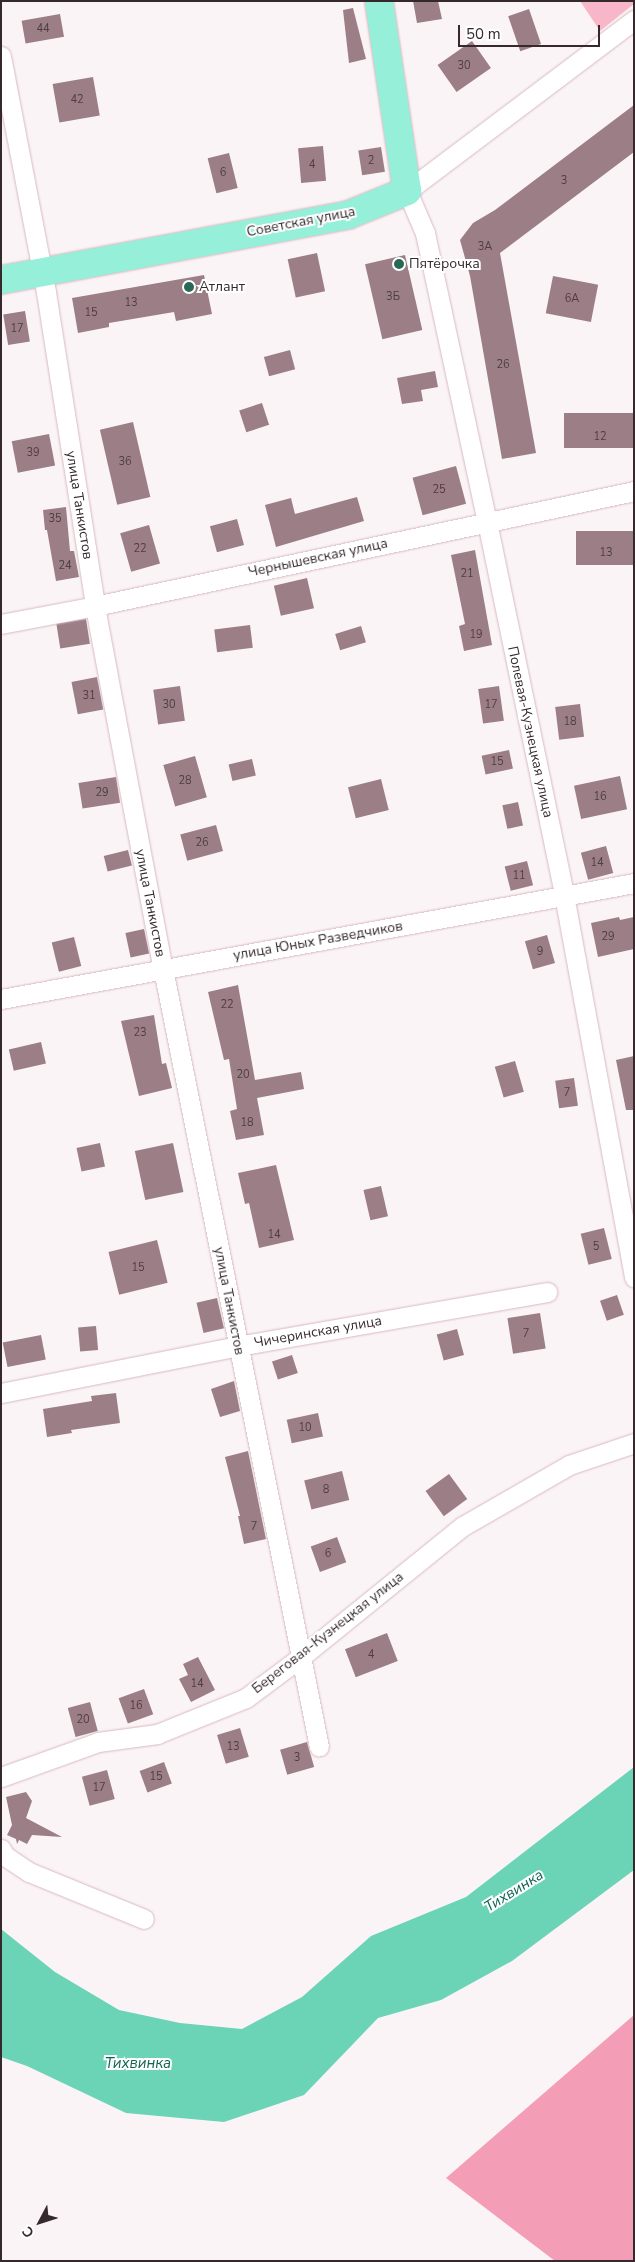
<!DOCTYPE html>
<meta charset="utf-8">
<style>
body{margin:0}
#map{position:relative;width:635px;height:2262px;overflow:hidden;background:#fbf4f6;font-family:"Nunito Sans",sans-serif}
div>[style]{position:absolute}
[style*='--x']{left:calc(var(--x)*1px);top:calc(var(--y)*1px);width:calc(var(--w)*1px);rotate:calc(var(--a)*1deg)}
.green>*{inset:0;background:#f8b7c9}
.forest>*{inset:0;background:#f49db6}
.water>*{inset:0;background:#6bd4b6}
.building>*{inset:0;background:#9b7e86;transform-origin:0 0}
.roads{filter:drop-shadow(0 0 1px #d8b9c1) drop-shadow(0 0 1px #d8b9c1)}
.street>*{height:19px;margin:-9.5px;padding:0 9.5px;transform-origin:9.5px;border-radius:9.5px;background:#fff}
.primary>*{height:28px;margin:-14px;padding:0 14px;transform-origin:14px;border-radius:14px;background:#96efd9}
.dots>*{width:14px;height:14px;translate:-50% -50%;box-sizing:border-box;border:2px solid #fff;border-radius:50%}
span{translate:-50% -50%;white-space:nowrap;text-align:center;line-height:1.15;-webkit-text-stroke:4px #fff;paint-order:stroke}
.number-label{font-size:11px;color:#4e3e43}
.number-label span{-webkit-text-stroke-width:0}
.street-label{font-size:14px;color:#35292d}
.poi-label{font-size:14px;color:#35292d}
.left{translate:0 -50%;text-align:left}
.water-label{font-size:15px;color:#106552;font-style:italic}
.frame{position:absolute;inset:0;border:2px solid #35292d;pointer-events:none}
.north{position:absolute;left:15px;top:2197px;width:50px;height:50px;-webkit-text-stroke:4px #fff;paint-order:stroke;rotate:230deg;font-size:14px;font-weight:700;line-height:20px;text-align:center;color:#35292d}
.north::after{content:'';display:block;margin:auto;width:18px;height:22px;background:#35292d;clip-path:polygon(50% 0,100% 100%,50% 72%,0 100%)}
.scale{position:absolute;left:458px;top:25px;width:142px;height:22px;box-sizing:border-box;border:2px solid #35292d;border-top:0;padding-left:6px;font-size:15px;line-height:18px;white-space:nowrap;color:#35292d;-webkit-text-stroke:4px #fff;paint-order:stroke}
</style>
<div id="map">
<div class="green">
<i style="clip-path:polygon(580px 1px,634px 1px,634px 4px,600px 31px)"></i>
</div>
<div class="forest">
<i style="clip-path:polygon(634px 2015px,634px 2261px,555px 2261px,446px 2178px)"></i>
</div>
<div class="water">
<i style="clip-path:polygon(634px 1767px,634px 1870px,512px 1961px,441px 2000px,378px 2018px,304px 2095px,224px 2122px,126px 2113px,27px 2066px,1px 2057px,1px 1929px,55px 1972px,119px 2010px,180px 2023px,242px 2029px,302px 1997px,371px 1936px,466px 1897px)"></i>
</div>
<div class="building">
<i style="clip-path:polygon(413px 1px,438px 1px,442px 19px,417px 23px)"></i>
<i style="clip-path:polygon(353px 8px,366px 59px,349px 63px,343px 10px)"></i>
<i style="left:529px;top:9px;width:37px;height:22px;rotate:71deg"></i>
<i style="left:60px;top:14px;width:23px;height:39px;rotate:80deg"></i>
<i style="left:472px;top:41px;width:33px;height:42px;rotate:55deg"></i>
<i style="left:93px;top:77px;width:39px;height:41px;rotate:80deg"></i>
<i style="clip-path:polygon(634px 105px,634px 152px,500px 253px,536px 453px,502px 459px,470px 276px,460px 240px,473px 223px,495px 210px)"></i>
<i style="left:323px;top:146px;width:35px;height:25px;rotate:85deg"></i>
<i style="left:381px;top:147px;width:25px;height:23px;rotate:81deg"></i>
<i style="left:229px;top:153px;width:36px;height:22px;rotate:76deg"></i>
<i style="left:317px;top:253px;width:39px;height:30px;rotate:78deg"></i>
<i style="left:405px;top:255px;width:77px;height:41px;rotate:77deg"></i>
<i style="clip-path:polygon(204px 275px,212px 314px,176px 321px,174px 312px,109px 323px,109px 327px,78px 333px,72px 298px)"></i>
<i style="left:553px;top:276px;width:46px;height:38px;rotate:11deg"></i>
<i style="left:25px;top:311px;width:31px;height:22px;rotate:81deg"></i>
<i style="left:290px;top:350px;width:20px;height:27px;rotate:75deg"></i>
<i style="clip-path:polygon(435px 371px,438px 387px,421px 390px,423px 401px,402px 404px,397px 378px)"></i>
<i style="left:262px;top:403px;width:23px;height:24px;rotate:72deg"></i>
<i style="left:634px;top:413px;width:35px;height:70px;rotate:90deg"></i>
<i style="left:133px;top:422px;width:77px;height:34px;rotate:77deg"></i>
<i style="left:49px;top:434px;width:32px;height:38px;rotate:79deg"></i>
<i style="left:456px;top:466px;width:39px;height:45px;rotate:75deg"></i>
<i style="clip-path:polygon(357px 497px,364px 521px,276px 547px,265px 505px,291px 498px,295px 514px)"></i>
<i style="clip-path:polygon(66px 507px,70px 551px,74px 551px,79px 577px,56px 581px,47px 530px,45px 530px,43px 510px)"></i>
<i style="left:237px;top:519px;width:27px;height:28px;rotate:75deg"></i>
<i style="left:149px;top:525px;width:40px;height:30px;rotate:74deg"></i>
<i style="left:634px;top:531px;width:34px;height:58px;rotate:90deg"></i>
<i style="clip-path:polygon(475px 550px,492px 645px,464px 651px,459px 626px,465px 624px,451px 555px)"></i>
<i style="left:307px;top:578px;width:31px;height:34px;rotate:77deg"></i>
<i style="left:86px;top:619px;width:25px;height:30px;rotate:81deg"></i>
<i style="left:250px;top:625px;width:23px;height:36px;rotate:83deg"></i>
<i style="left:361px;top:626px;width:17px;height:27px;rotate:73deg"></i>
<i style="left:97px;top:677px;width:33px;height:26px;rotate:79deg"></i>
<i style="left:180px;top:686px;width:35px;height:27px;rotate:82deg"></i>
<i style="left:499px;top:686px;width:35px;height:21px;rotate:82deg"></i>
<i style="left:580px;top:704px;width:33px;height:25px;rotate:83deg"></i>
<i style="left:509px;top:750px;width:19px;height:28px;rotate:78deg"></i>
<i style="left:195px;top:756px;width:43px;height:33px;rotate:74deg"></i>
<i style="left:252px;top:759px;width:17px;height:24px;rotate:77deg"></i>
<i style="left:620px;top:776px;width:34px;height:47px;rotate:78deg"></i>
<i style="left:116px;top:777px;width:26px;height:38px;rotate:81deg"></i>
<i style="left:381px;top:779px;width:32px;height:34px;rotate:76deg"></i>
<i style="left:518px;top:802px;width:24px;height:16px;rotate:78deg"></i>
<i style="left:216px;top:825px;width:27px;height:37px;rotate:75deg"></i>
<i style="left:606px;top:846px;width:28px;height:26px;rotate:75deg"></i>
<i style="left:128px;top:850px;width:16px;height:25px;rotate:76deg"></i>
<i style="left:527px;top:861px;width:25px;height:23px;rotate:76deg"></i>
<i style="clip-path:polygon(619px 917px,620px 920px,634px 917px,634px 949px,598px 957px,591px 923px)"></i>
<i style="left:144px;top:929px;width:25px;height:19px;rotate:78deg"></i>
<i style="left:547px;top:935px;width:29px;height:23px;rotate:74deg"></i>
<i style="left:74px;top:937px;width:30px;height:23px;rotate:76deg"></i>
<i style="clip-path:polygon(238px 985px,255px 1080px,301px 1072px,304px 1089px,257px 1098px,264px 1135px,236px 1140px,230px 1111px,237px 1109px,229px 1059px,224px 1060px,208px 992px)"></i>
<i style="clip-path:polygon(154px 1015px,162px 1064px,166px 1063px,172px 1088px,139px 1096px,121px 1021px)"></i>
<i style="left:41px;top:1042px;width:22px;height:33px;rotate:77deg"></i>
<i style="clip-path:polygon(634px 1056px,634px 1110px,626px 1110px,616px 1060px)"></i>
<i style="left:515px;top:1061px;width:32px;height:21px;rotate:74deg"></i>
<i style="left:574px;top:1078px;width:28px;height:19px;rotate:82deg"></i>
<i style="left:100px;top:1143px;width:24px;height:24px;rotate:78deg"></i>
<i style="left:173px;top:1143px;width:50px;height:39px;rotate:78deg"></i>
<i style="clip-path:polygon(276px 1165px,294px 1240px,259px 1248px,249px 1203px,245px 1204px,238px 1173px)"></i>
<i style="left:381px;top:1186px;width:31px;height:18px;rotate:77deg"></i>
<i style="left:604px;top:1228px;width:32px;height:24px;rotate:76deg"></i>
<i style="left:157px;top:1240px;width:44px;height:50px;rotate:76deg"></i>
<i style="left:617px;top:1295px;width:21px;height:18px;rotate:71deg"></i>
<i style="left:217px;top:1298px;width:31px;height:21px;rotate:77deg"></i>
<i style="left:540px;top:1313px;width:36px;height:33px;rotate:81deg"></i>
<i style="left:96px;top:1326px;width:24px;height:18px;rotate:85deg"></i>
<i style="left:457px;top:1329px;width:27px;height:21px;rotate:75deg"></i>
<i style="left:41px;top:1335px;width:25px;height:39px;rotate:79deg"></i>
<i style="left:292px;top:1355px;width:19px;height:21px;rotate:72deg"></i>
<i style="clip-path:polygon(234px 1381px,240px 1411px,220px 1417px,211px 1389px)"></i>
<i style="clip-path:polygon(116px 1393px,120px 1423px,71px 1430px,72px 1433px,47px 1437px,43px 1409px,92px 1401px,91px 1396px)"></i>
<i style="left:318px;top:1413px;width:24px;height:32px;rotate:78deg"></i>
<i style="clip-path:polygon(248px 1451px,266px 1539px,244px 1544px,238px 1516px,240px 1516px,225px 1457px)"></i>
<i style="left:342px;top:1471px;width:30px;height:39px;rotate:76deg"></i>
<i style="left:449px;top:1474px;width:31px;height:29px;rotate:54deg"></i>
<i style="left:337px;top:1537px;width:27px;height:28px;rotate:70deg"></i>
<i style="left:387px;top:1633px;width:30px;height:45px;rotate:69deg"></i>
<i style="clip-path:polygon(198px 1657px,215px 1690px,191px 1702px,179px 1679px,188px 1675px,183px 1664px)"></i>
<i style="left:144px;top:1689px;width:27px;height:27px;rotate:70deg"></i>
<i style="left:90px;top:1702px;width:30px;height:23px;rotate:75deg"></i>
<i style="left:240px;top:1728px;width:30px;height:24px;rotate:73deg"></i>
<i style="left:307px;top:1742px;width:26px;height:28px;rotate:74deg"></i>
<i style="left:164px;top:1762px;width:23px;height:26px;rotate:70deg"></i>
<i style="left:107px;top:1770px;width:30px;height:26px;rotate:75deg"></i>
<i style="clip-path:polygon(26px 1792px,32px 1801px,26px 1818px,62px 1837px,32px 1835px,27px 1844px,19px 1840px,17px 1844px,16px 1839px,7px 1835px,12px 1825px,6px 1797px)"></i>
</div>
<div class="roads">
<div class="street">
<i style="--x:634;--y:20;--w:284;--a:143"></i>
<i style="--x:407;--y:191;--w:46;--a:66.8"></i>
<i style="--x:425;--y:233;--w:296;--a:77.9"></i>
<i style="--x:487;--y:522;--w:381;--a:78.3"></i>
<i style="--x:564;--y:895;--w:389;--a:79.6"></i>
<i style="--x:1;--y:56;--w:240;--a:79.2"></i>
<i style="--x:46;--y:292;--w:324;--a:81.1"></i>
<i style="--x:96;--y:612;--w:363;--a:79.4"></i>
<i style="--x:163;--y:969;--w:793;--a:78.66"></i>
<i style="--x:1;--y:624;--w:96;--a:-10.8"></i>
<i style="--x:95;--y:606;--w:551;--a:-12.04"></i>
<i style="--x:1;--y:999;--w:644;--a:-10.38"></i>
<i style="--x:1;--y:1393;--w:242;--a:-11.2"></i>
<i style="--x:238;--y:1346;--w:314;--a:-9.9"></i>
<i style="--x:1;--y:1777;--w:103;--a:-19.8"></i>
<i style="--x:98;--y:1742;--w:60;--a:-7.7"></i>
<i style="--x:157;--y:1734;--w:96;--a:-22"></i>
<i style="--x:246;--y:1698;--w:69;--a:-36.7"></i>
<i style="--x:301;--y:1657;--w:208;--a:-39"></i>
<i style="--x:463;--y:1526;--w:122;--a:-29.9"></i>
<i style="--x:569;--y:1465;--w:69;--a:-18.7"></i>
<i style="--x:1;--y:1849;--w:8;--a:60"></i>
<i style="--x:5;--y:1856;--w:29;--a:34"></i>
<i style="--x:29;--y:1872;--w:124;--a:22.2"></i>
</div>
<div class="primary">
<i style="--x:1;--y:280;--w:353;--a:-10.6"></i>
<i style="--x:348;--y:215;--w:64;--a:-22.1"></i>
<i style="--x:407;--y:191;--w:192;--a:-98.4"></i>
</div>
</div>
<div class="dots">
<i style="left:399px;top:264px;background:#276856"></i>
<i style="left:189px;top:287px;background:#276856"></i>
</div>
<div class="number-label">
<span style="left:43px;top:29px">44</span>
<span style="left:464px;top:66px">30</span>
<span style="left:77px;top:100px">42</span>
<span style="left:371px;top:161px">2</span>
<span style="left:312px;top:165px">4</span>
<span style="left:223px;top:173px">6</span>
<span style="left:564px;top:181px">3</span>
<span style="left:485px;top:247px">3А</span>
<span style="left:393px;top:297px">3Б</span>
<span style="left:572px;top:299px">6А</span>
<span style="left:131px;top:303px">13</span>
<span style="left:91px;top:313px">15</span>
<span style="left:17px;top:329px">17</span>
<span style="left:503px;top:365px">26</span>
<span style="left:600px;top:437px">12</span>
<span style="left:33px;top:453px">39</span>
<span style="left:125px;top:462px">36</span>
<span style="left:439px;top:490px">25</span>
<span style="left:55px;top:519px">35</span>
<span style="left:140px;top:549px">22</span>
<span style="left:606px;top:553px">13</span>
<span style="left:65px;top:566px">24</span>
<span style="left:467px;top:574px">21</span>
<span style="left:476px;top:635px">19</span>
<span style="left:89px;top:696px">31</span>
<span style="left:169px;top:705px">30</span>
<span style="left:491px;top:705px">17</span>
<span style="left:570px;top:722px">18</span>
<span style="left:497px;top:762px">15</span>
<span style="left:185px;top:781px">28</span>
<span style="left:102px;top:793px">29</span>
<span style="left:600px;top:797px">16</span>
<span style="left:202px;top:843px">26</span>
<span style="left:597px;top:863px">14</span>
<span style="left:519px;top:876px">11</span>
<span style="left:608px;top:937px">29</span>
<span style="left:540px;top:952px">9</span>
<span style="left:227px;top:1005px">22</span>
<span style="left:140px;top:1033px">23</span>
<span style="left:243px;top:1075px">20</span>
<span style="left:567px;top:1093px">7</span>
<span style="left:247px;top:1123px">18</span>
<span style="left:274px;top:1235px">14</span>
<span style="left:596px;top:1247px">5</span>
<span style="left:138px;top:1268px">15</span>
<span style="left:526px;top:1334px">7</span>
<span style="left:305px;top:1428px">10</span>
<span style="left:326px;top:1490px">8</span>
<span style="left:254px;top:1527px">7</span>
<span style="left:328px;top:1554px">6</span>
<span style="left:371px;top:1655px">4</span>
<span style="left:197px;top:1684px">14</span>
<span style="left:136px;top:1706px">16</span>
<span style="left:83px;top:1720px">20</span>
<span style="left:233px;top:1747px">13</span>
<span style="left:297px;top:1758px">3</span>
<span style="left:156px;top:1777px">15</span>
<span style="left:99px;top:1788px">17</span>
</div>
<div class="street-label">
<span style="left:301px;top:222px;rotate:-11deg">Советская улица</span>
<span style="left:79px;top:505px;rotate:81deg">улица Танкистов</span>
<span style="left:318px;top:558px;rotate:-12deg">Чернышевская улица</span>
<span style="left:530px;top:732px;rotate:78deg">Полевая-Кузнецкая улица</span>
<span style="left:150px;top:903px;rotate:79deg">улица Танкистов</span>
<span style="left:318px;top:941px;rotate:-10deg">улица Юных Разведчиков</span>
<span style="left:229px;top:1301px;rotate:79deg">улица Танкистов</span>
<span style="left:318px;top:1332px;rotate:-10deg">Чичеринская улица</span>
<span style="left:328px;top:1633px;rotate:-38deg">Береговая-Кузнецкая улица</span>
</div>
<div class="poi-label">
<span class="left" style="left:409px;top:264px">Пятёрочка</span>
<span class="left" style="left:199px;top:287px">Атлант</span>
</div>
<div class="water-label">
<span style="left:514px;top:1891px;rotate:-32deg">Тихвинка</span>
<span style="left:138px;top:2064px">Тихвинка</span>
</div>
<div class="frame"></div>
<div class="north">С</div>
<div class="scale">50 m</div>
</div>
